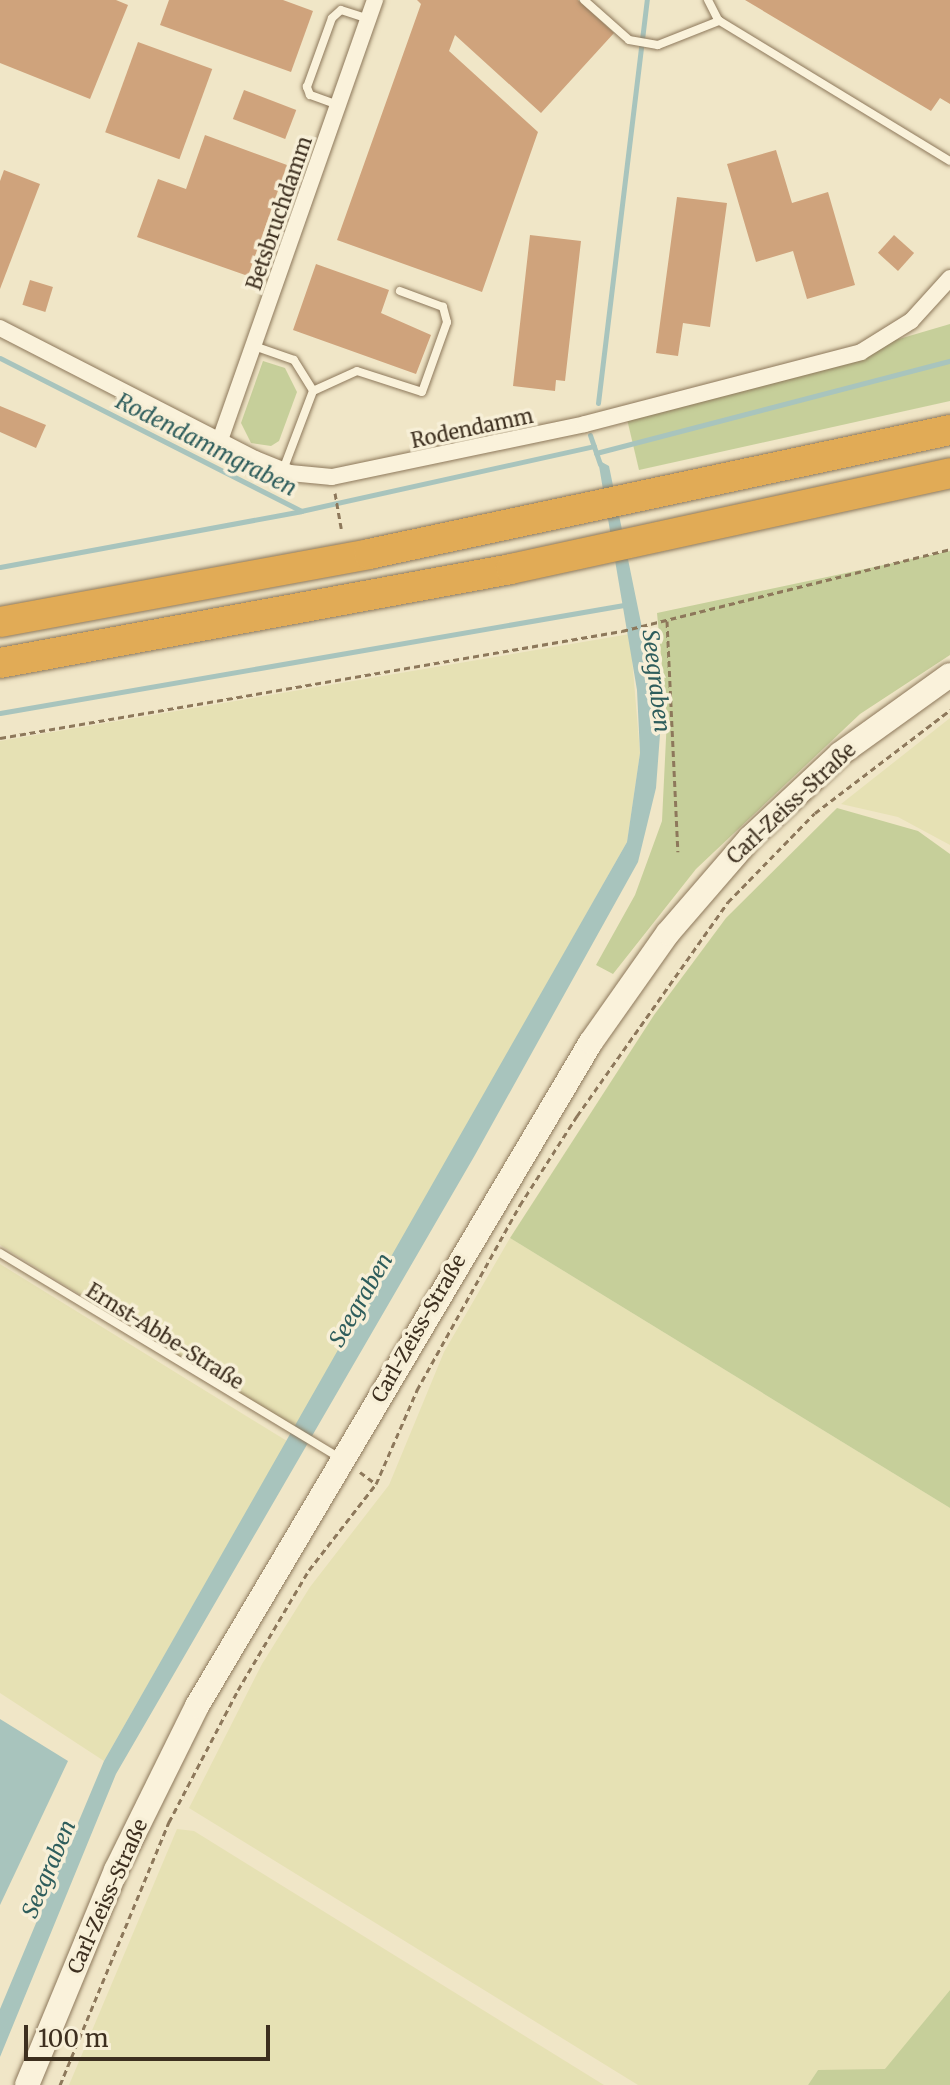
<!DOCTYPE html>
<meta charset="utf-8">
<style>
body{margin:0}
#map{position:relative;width:950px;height:2085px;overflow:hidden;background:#f0e6c7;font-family:Merriweather,serif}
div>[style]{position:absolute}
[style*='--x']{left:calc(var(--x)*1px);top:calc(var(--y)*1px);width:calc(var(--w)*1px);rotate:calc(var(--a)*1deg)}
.farmland>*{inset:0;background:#e6e1b4}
.green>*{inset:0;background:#c6cf9a}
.water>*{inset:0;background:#a8c4bd}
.stream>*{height:5px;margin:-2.5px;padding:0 2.5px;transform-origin:2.5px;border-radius:2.5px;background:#a8c4bd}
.building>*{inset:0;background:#cfa37c;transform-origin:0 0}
.path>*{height:3px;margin-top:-1.5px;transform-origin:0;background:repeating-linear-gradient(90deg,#8d785b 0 6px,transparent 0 10px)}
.roads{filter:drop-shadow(0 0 2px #8d785b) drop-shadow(0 0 2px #8d785b)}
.service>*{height:8px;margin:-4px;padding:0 4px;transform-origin:4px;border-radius:4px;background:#faf2db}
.minor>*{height:16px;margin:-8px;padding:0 8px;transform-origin:8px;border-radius:8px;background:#faf2db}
.secondary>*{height:24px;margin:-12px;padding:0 12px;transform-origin:12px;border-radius:12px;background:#faf2db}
.motorway>*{height:30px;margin:-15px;padding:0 15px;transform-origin:15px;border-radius:15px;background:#e1ab56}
span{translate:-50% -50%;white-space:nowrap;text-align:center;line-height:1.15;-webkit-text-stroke:7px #f7efd7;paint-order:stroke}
.street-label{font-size:20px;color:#3d2f1f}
.water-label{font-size:22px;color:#2e5d5c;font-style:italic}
.scale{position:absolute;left:24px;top:2025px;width:246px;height:36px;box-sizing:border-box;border:4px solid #3d2f1f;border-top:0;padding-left:10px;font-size:24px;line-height:28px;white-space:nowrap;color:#3d2f1f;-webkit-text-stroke:6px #f7efd7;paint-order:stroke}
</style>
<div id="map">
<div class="farmland">
<i style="clip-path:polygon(630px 634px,640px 753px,627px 842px,296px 1428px,0 1245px,0 741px)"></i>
<i style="clip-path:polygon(950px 718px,950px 845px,898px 817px,841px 804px)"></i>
<i style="clip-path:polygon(510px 1238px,950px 1508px,950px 1990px,885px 2070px,818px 2070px,808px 2085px,638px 2085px,189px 1808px,262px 1664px,310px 1587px,389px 1485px,444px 1352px)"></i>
<i style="clip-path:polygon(0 1264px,287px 1441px,104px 1761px,0 1693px)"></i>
<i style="clip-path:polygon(177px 1829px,194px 1831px,604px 2085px,69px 2085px)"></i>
</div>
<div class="green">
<i style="clip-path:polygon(950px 324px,950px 401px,639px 470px,627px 419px)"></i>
<i style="clip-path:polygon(263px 361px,285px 368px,297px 392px,279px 441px,271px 446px,251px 443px,241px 423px)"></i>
<i style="clip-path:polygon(950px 551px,950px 655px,860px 714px,696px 869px,613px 974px,596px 965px,635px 895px,662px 821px,667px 718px,657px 613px)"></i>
<i style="clip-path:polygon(837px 808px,918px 831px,950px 854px,950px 1508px,510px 1238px,654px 1015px,726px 918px)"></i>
<i style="clip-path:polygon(950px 1990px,950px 2085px,808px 2085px,818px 2070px,885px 2069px)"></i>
</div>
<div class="water">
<i style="clip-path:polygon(598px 460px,609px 466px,661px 721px,656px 788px,638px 862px,475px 1155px,116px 1774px,0 2057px,0 2009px,104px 1761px,627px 842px,640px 753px,637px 690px)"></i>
<i style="clip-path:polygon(0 1719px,68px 1761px,0 1905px)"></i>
</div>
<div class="stream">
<i style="--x:0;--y:358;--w:338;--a:26.9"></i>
<i style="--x:301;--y:511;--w:300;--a:-12.5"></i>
<i style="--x:598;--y:403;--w:406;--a:-83.1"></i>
<i style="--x:590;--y:435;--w:31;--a:71"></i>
<i style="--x:596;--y:453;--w:366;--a:-14.6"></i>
<i style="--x:0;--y:567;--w:306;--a:-10.5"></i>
<i style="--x:0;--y:713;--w:639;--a:-9.82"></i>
</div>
<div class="building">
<i style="clip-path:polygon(0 0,116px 0,128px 5px,90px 99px,0 63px)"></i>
<i style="clip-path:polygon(169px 0,283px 0,313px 11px,291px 72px,160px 25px)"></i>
<i style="clip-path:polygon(417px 0,578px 0,614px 33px,541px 113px,455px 35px,449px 51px,538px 132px,482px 292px,337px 240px,421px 4px)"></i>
<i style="clip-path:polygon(745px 0,950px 0,950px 104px,940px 98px,931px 111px)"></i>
<i style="left:138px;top:42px;width:79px;height:96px;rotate:20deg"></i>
<i style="left:244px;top:90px;width:56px;height:31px;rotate:21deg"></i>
<i style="clip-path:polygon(205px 135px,287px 165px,248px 276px,137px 237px,158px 179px,186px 189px)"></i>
<i style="clip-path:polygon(776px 150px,792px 203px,828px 192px,855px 285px,807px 299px,793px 251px,756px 262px,727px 164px)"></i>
<i style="clip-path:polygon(4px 170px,40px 184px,0 289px,0 181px)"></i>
<i style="clip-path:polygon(677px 197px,727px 203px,710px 327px,683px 323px,678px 356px,656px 353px)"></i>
<i style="clip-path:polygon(530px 235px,581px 241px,565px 381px,556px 380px,555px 391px,513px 386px)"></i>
<i style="left:894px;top:235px;width:27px;height:24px;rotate:42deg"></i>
<i style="clip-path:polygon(316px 264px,389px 290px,381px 313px,431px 335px,416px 374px,293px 330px)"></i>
<i style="left:30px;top:280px;width:24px;height:26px;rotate:17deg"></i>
<i style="clip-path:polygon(0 406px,46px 425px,36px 448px,0 432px)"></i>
</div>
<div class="path">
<i style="--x:335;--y:493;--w:36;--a:80"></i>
<i style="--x:667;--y:621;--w:231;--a:87.3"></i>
<i style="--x:0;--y:738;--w:631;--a:-9.76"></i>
<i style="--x:622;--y:631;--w:338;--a:-14"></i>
<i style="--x:360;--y:1472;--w:20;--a:37"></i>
<i style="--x:60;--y:2085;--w:285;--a:-67.5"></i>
<i style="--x:169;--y:1822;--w:149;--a:-62.4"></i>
<i style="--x:238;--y:1690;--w:139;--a:-59.4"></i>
<i style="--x:309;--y:1570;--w:109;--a:-52.1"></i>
<i style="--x:376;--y:1484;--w:103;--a:-66.4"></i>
<i style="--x:417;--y:1390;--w:212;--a:-60.9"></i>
<i style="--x:520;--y:1205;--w:106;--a:-57.4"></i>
<i style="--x:577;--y:1116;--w:262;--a:-54.8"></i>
<i style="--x:728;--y:902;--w:124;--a:-45.7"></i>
<i style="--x:815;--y:813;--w:170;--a:-37.3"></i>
</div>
<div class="roads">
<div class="service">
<i style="--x:584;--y:0;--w:60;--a:41.6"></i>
<i style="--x:629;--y:40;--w:29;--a:10"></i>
<i style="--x:658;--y:45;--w:66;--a:-21.5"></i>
<i style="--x:708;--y:0;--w:22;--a:63"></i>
<i style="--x:718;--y:20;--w:271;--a:31.3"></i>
<i style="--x:338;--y:105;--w:30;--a:-160"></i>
<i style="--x:310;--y:95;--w:9;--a:-111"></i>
<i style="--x:307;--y:87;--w:73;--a:-70.1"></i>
<i style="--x:332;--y:18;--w:12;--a:-42"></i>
<i style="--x:341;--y:10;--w:28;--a:18"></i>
<i style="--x:254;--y:346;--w:42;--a:19.3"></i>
<i style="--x:294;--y:360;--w:36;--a:58"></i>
<i style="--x:313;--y:391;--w:85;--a:110.8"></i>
<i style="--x:313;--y:391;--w:48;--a:-24.4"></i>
<i style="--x:357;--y:371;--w:68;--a:17.9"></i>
<i style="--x:422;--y:392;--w:74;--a:-70.3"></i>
<i style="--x:447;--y:322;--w:16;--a:-105"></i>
<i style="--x:443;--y:307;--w:46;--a:-159.6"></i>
<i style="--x:0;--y:1253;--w:397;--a:31.1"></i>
</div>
<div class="minor">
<i style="--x:0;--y:328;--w:287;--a:27.2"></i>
<i style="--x:255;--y:459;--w:38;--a:22"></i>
<i style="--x:290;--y:473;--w:42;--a:5.4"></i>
<i style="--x:332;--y:477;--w:258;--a:-11.8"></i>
<i style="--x:585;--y:424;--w:285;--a:-14.6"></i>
<i style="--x:861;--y:352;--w:59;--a:-31.8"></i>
<i style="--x:911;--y:321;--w:58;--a:-47.8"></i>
<i style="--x:220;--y:440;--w:467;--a:-70.6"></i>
</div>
<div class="secondary">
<i style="--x:27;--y:2085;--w:233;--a:-67.5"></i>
<i style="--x:116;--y:1870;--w:183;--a:-63.7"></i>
<i style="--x:197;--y:1706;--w:772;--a:-59.32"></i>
<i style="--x:591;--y:1042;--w:133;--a:-54.8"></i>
<i style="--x:668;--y:933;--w:125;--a:-49.2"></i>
<i style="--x:750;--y:838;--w:123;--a:-43"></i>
<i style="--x:840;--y:754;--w:135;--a:-35.7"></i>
</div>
<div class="motorway">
<i style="--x:0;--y:622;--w:375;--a:-10.4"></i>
<i style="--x:369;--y:554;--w:594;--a:-12.05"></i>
<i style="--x:0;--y:663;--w:520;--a:-10.42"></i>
<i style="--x:511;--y:569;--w:449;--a:-12.3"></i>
</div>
</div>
<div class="street-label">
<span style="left:279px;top:213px;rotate:-71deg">Betsbruchdamm</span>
<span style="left:472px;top:428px;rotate:-12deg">Rodendamm</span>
<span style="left:791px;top:803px;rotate:-43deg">Carl-Zeiss-Straße</span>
<span style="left:418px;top:1328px;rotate:-60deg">Carl-Zeiss-Straße</span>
<span style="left:165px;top:1336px;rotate:32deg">Ernst-Abbe-Straße</span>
<span style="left:107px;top:1896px;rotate:-66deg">Carl-Zeiss-Straße</span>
</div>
<div class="water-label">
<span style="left:206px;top:445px;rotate:27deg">Rodendammgraben</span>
<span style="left:656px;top:681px;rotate:83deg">Seegraben</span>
<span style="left:361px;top:1300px;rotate:-60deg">Seegraben</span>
<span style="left:49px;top:1869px;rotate:-67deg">Seegraben</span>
</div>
<div class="scale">100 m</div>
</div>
